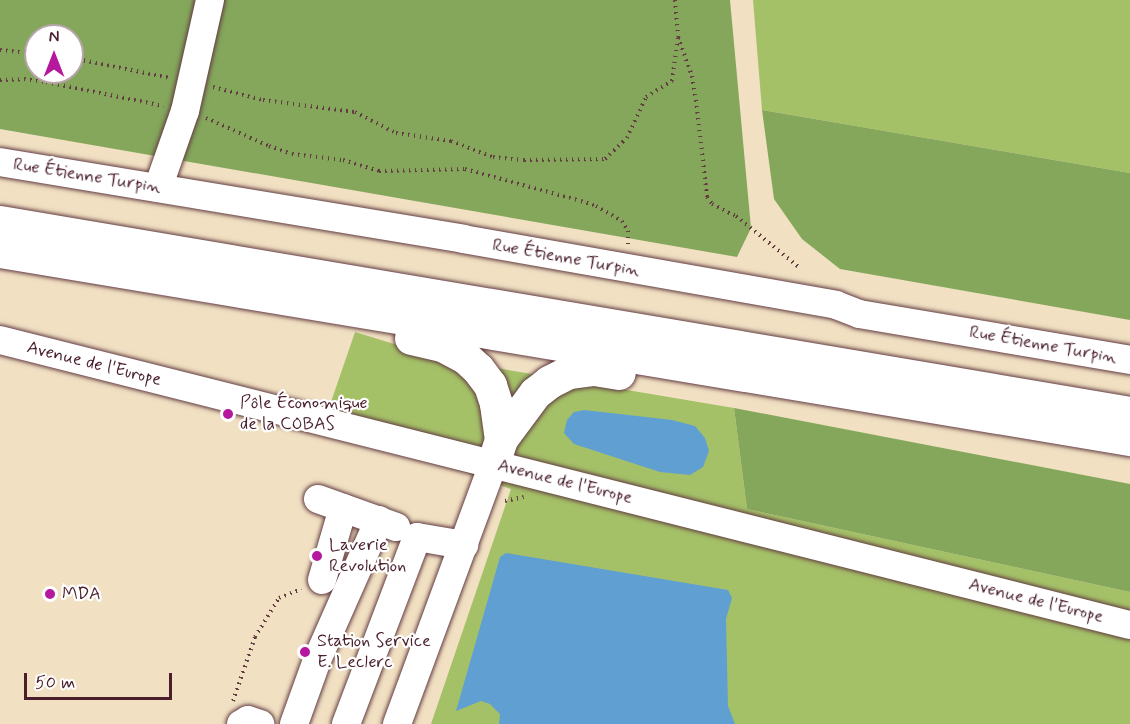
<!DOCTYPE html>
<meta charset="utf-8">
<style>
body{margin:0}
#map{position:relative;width:1130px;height:724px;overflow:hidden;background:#f1e0c2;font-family:Mynerve,sans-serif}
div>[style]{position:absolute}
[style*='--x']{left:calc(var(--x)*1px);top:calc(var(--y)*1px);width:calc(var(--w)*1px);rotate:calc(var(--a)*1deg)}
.green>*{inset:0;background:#a5c168}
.forest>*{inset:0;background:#84a75c}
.water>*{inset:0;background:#609fd2}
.path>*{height:4px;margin-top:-2px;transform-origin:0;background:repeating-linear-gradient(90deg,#633c42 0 1.5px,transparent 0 6px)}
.roads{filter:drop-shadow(0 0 2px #633c42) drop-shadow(0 0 2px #633c42)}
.minor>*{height:28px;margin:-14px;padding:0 14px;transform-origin:14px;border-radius:14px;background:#fff}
.highway>*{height:33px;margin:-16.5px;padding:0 16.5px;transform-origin:16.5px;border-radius:16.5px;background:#fff}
.dots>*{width:16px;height:16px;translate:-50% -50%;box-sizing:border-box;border:3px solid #fff;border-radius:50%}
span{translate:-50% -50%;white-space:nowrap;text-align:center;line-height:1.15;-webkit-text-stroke:4.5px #fff;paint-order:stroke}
.street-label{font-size:18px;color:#4a1f2b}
.poi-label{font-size:18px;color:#4a1f2b}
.left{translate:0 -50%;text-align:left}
.north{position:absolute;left:24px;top:24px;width:60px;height:60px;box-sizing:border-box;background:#fff;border:2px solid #b7a5aa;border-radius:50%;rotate:0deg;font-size:16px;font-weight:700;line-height:24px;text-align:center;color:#4a1f2b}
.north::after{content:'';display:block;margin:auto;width:21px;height:27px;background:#b5179e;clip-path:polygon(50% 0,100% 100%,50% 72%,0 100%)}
.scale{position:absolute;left:24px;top:673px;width:148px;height:27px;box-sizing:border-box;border:3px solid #4a1f2b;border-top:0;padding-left:8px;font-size:18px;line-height:21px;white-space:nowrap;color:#4a1f2b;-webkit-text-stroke:4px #fff;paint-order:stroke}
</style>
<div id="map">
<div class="green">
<i style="clip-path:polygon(753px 0,1130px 0,1130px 173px,762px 110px)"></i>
<i style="clip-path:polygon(355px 332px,443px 359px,734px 408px,747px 509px,1130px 592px,1130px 724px,431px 724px,511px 489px,464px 472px,320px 434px)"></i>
</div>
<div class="forest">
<i style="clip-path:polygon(evenodd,0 0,730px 0,751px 228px,737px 257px,0 129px,0 0,36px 36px,72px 36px,72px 72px,36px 72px,36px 36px)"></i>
<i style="clip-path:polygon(762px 110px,1130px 173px,1130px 320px,840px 269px,802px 239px,774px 199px)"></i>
<i style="clip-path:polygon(734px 408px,1130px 484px,1130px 592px,747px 509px)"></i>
</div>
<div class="water">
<i style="clip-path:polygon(584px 410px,672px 420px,695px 426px,705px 438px,709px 451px,703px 467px,690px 475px,660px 472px,574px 444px,564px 433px,567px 420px,574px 412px)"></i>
<i style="clip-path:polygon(506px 553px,728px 590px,732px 598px,726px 619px,728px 706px,735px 724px,499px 724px,500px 714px,490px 704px,481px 701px,456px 711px,500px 557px)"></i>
</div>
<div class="path">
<i style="--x:675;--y:0;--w:37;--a:85"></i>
<i style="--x:678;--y:37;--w:41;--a:70.3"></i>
<i style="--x:692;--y:76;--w:24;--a:81"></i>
<i style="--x:696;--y:100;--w:98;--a:83.5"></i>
<i style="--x:707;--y:197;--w:9;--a:54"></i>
<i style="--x:712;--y:204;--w:27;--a:27"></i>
<i style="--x:736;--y:216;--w:82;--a:39.1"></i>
<i style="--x:0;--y:50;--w:36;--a:6"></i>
<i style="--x:72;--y:58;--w:100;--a:11.5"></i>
<i style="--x:0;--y:80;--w:24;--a:-2"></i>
<i style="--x:24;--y:79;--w:22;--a:8"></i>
<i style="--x:46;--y:82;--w:120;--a:11.5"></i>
<i style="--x:213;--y:87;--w:52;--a:14.6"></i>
<i style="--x:263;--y:100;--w:93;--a:7.4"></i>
<i style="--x:355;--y:112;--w:46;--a:27.1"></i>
<i style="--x:396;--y:133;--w:56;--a:8.3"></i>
<i style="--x:451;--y:141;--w:45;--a:20.9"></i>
<i style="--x:493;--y:157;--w:31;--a:6"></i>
<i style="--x:524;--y:160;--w:81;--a:-0.7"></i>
<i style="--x:605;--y:159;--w:30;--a:-44"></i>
<i style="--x:627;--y:138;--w:45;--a:-65.1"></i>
<i style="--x:646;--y:97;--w:31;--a:-32"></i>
<i style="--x:672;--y:81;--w:44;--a:-82.2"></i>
<i style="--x:206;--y:118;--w:69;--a:24"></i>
<i style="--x:269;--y:146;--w:24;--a:19"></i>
<i style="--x:292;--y:154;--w:51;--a:6.7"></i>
<i style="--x:343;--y:160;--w:38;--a:17"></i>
<i style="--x:379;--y:171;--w:86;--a:-1.3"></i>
<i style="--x:465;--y:169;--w:120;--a:15.4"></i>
<i style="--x:581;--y:201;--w:16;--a:18"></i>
<i style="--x:596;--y:206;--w:30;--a:30"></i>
<i style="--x:622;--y:221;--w:12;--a:59"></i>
<i style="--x:628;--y:231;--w:14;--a:90"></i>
<i style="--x:505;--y:501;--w:19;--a:-12"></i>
<i style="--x:233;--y:701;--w:68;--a:-71"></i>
<i style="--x:255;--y:637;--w:46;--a:-58.4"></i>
<i style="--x:279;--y:598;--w:24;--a:-22"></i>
</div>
<div class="roads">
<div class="minor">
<i style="--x:0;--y:162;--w:469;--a:9.4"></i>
<i style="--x:463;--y:239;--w:379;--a:10"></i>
<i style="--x:836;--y:305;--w:25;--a:21"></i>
<i style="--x:859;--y:314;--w:275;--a:9.6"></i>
<i style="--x:158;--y:188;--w:82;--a:-70.7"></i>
<i style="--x:185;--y:111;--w:114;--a:-77.3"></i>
<i style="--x:0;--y:340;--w:1165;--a:14.16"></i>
<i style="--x:318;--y:499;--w:83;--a:19.7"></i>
<i style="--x:322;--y:580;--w:75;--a:-73.7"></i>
<i style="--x:241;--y:724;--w:8;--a:-30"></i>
<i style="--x:248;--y:720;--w:13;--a:18"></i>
<i style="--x:294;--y:724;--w:68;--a:-70.2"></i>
<i style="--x:317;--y:660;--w:153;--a:-66.1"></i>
<i style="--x:346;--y:724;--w:200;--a:-69.2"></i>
<i style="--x:417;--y:537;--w:48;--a:9.7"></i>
<i style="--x:397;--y:724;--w:277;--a:-69.7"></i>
</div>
<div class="highway">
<i style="--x:0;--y:222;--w:1146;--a:9.59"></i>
<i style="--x:0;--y:251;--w:1146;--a:9.45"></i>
<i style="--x:411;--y:338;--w:32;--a:13"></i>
<i style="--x:442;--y:345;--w:26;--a:28"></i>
<i style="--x:465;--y:357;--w:18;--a:43"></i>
<i style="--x:478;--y:369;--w:20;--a:53"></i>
<i style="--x:490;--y:385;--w:20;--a:72"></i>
<i style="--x:496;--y:404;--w:35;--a:82"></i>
<i style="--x:493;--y:464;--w:26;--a:-72"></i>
<i style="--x:501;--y:439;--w:57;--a:-53.5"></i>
<i style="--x:535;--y:393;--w:18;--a:-38"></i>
<i style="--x:549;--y:382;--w:22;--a:-27"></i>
<i style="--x:569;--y:372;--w:25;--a:-7"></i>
<i style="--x:594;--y:369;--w:25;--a:9"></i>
</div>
</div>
<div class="dots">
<i style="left:228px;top:414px;background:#b5179e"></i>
<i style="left:317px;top:556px;background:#b5179e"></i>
<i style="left:50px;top:594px;background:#b5179e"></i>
<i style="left:305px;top:652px;background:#b5179e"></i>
</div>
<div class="street-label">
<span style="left:87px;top:176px;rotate:9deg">Rue Étienne Turpin</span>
<span style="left:566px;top:258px;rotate:10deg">Rue Étienne Turpin</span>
<span style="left:1043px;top:345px;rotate:10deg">Rue Étienne Turpin</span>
<span style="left:94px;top:364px;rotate:14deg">Avenue de l'Europe</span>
<span style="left:565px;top:482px;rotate:14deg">Avenue de l'Europe</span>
<span style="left:1036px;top:601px;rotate:14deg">Avenue de l'Europe</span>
</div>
<div class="poi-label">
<span class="left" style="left:240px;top:414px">Pôle Économique<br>de la COBAS</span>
<span class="left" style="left:329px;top:556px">Laverie<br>Revolution</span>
<span class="left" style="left:62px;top:594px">MDA</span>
<span class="left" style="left:317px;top:652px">Station Service<br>E. Leclerc</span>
</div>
<div class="north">N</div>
<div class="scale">50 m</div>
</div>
